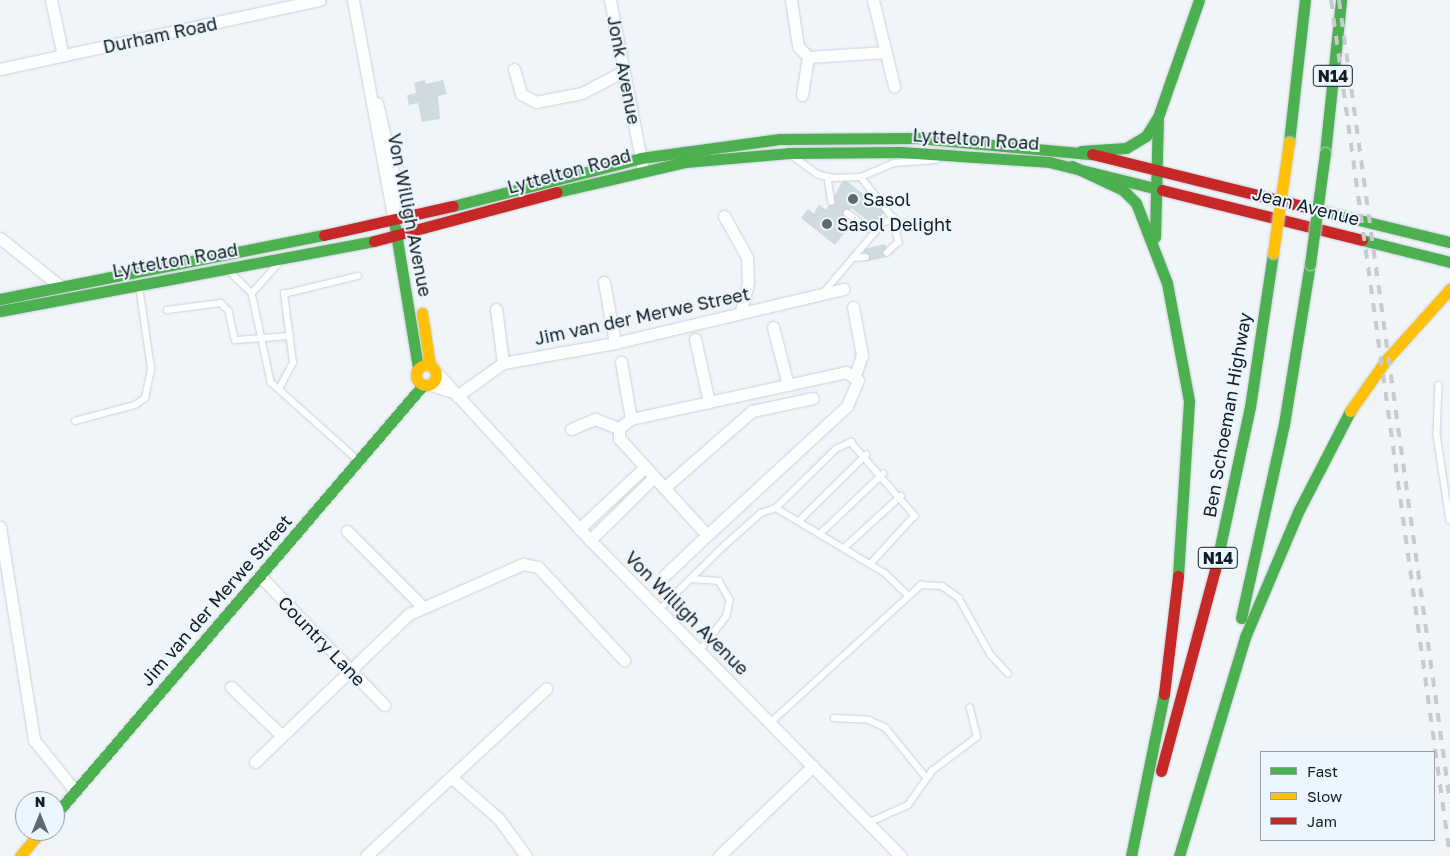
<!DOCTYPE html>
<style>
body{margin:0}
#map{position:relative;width:1450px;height:856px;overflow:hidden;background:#f0f5fa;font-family:"Golos Text",sans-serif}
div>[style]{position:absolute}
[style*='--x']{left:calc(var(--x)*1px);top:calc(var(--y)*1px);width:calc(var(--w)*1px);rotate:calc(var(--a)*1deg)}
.building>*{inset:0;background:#cfdbde;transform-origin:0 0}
.roads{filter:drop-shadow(0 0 1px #cad1d7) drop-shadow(0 0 1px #cad1d7)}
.lane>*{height:5.5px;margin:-2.75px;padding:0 2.75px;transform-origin:2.75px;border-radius:2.75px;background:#fdfefe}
.street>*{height:11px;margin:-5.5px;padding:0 5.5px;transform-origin:5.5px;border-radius:5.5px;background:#fdfefe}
.fast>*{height:11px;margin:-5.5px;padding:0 5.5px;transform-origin:5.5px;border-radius:5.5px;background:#4caf50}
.slow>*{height:11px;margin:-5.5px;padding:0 5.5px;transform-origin:5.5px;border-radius:5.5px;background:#ffc107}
.slow>.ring{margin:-5.5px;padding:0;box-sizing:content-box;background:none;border:11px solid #ffc107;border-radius:50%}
.jam>*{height:11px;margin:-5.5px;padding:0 5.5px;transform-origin:5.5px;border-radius:5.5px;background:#c62828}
.rail>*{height:4px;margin-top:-2px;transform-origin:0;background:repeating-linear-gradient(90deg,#c8cacc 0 9px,transparent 0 18px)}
.bridges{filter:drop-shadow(0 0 1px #cfd2d6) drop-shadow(0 0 1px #cfd2d6)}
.fast-bridge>*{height:11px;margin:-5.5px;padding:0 5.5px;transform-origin:5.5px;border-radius:5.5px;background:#4caf50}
.slow-bridge>*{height:11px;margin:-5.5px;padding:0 5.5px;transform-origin:5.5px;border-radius:5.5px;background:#ffc107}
.dots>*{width:14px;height:14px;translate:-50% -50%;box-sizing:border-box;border:2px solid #ecf6fe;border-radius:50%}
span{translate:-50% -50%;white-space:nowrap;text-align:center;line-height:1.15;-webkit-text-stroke:4px #ecf6fe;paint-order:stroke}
.shield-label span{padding:1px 4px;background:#ecf6fe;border:1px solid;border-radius:4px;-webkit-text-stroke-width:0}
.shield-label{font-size:16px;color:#131d24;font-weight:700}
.street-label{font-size:18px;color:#131d24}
.poi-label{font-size:18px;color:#131d24}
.left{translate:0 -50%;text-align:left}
.legend{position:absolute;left:1260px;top:751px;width:175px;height:90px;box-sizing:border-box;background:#ecf6fe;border:1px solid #959fa7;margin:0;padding:6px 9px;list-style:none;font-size:15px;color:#131d24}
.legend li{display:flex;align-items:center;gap:10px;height:25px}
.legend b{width:25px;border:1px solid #959fa7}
.north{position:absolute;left:15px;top:791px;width:50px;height:50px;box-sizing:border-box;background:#ecf6fe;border:1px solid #959fa7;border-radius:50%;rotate:0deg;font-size:14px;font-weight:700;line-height:20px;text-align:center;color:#131d24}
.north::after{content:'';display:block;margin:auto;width:18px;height:22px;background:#60696f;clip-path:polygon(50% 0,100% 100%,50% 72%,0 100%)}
</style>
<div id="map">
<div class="building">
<i style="clip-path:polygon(425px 80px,426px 84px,443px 80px,447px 94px,438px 96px,440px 119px,422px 122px,418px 103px,409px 105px,407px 95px,416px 93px,414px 83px)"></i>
<i style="clip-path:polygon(844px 179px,885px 211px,874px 225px,851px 208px,841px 221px,849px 227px,835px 245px,801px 218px,808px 209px,814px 214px,819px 204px,826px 210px)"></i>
<i style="left:885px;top:244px;width:13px;height:22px;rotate:77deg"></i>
</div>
<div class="roads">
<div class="lane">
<i style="--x:794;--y:157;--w:29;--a:36"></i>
<i style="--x:817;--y:174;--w:16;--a:14"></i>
<i style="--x:833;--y:178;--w:28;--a:-2"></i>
<i style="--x:861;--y:177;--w:36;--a:-23"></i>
<i style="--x:894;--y:163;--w:42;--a:-4.1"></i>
<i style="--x:861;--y:177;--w:52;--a:52"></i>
<i style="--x:893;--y:218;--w:25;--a:76"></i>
<i style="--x:899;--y:242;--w:16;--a:137"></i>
<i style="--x:828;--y:178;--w:24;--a:81"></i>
<i style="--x:847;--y:213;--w:34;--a:34"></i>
<i style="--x:853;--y:258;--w:13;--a:-4"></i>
<i style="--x:229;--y:271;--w:32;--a:44"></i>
<i style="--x:252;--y:293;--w:91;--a:77.9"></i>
<i style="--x:271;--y:382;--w:117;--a:41.9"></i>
<i style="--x:824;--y:292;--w:89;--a:-49.5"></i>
<i style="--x:882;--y:224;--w:13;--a:-29"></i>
<i style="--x:252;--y:293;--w:38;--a:-48"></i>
<i style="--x:167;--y:310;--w:54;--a:-7.4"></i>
<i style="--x:221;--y:303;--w:11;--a:45"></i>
<i style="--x:229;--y:311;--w:30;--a:78"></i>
<i style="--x:235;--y:340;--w:55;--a:-4.2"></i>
<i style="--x:1439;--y:385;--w:50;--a:92.3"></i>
<i style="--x:1437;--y:435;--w:86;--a:81.3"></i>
<i style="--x:279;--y:389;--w:30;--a:-62"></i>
<i style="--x:293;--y:363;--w:70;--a:-97.4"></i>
<i style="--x:284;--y:294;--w:76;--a:-13.7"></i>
<i style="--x:75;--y:421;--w:62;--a:-14.9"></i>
<i style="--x:135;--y:405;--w:12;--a:-35"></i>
<i style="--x:145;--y:398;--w:30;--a:-78"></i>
<i style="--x:151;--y:369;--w:84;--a:-98.2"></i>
<i style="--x:776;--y:508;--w:84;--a:-44.5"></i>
<i style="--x:836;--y:449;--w:17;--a:-25"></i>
<i style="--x:851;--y:442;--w:98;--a:49.1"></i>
<i style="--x:915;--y:516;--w:65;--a:132.5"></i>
<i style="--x:800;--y:520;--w:93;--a:-44.6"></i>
<i style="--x:821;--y:533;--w:86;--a:-43.6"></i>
<i style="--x:844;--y:548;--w:77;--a:-42.4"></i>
<i style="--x:690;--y:579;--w:29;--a:4"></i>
<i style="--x:719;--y:581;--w:22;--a:60"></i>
<i style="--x:730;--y:600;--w:16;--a:101"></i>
<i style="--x:727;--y:616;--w:44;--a:127.6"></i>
<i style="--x:659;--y:610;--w:93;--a:-44.6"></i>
<i style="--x:725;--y:545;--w:48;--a:-41.6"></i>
<i style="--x:761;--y:513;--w:16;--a:-18"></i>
<i style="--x:776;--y:508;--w:127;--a:30.8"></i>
<i style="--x:885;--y:573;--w:30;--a:44"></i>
<i style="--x:834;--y:718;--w:35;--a:3"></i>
<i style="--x:869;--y:720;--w:19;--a:25"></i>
<i style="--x:886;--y:728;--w:63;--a:50.8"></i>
<i style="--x:770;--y:723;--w:205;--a:-42.4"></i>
<i style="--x:921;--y:585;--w:21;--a:3"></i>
<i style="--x:942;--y:586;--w:21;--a:35"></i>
<i style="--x:959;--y:598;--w:65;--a:60.7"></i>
<i style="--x:991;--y:655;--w:25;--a:47"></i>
<i style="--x:868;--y:823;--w:44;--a:-24.2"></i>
<i style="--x:908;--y:805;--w:42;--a:-54.8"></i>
<i style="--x:932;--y:771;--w:56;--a:-37.1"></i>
<i style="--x:977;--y:737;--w:30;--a:-104"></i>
</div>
<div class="street">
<i style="--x:51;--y:0;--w:57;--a:77.9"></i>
<i style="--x:353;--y:0;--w:225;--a:79.5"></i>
<i style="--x:610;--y:0;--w:168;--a:79"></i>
<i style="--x:791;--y:0;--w:47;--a:81.3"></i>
<i style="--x:798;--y:46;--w:15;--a:48"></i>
<i style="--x:808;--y:57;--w:78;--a:-3.7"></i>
<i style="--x:873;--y:0;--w:89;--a:76.3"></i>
<i style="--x:0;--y:69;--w:327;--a:-12.2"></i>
<i style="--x:514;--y:69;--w:26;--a:74"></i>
<i style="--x:521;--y:94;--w:17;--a:28"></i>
<i style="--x:536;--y:102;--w:47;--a:-11.1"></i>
<i style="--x:582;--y:93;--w:47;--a:-27.6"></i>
<i style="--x:802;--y:95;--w:38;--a:-81"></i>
<i style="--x:377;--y:103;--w:119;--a:76.9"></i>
<i style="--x:724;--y:216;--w:47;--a:60.7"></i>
<i style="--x:747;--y:257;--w:26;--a:88"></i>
<i style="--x:748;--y:283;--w:30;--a:104"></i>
<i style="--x:0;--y:238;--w:78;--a:38.8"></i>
<i style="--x:604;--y:282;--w:62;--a:79.8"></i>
<i style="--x:853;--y:307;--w:49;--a:79.4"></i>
<i style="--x:862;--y:355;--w:21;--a:109"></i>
<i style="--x:496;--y:309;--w:54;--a:82.6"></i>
<i style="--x:773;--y:327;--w:60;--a:75.5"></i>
<i style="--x:695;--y:339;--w:65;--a:77.5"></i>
<i style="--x:621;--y:362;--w:58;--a:80"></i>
<i style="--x:846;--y:372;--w:14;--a:34"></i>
<i style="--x:858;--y:380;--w:28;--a:113"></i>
<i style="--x:847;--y:406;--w:190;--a:137.3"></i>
<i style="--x:707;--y:535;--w:131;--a:-132.2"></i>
<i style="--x:619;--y:438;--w:10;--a:-90"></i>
<i style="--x:619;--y:428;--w:15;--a:-37"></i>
<i style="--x:631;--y:419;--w:220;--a:-12.3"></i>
<i style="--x:437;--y:373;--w:226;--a:47.5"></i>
<i style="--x:590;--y:540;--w:443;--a:45.5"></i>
<i style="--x:431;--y:385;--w:23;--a:18"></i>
<i style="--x:457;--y:396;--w:57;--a:-35.7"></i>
<i style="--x:503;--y:363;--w:114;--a:-10.1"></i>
<i style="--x:615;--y:343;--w:235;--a:-13.3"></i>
<i style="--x:571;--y:429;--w:26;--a:-23"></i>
<i style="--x:595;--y:419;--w:26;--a:21"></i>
<i style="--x:664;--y:488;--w:117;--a:-41.2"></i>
<i style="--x:752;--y:411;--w:62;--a:-12"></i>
<i style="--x:0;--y:527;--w:216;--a:80.9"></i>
<i style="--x:34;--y:740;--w:65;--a:51.2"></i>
<i style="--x:579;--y:529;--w:91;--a:-43.2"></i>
<i style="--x:347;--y:531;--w:106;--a:45"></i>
<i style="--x:590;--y:540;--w:90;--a:-44.5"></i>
<i style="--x:665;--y:575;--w:58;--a:-43.6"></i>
<i style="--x:260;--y:576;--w:179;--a:46.1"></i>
<i style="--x:231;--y:687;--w:68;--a:43.8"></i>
<i style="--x:255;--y:762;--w:214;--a:-43.9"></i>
<i style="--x:409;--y:614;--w:124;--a:-23.7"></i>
<i style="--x:523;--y:564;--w:15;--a:11"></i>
<i style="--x:538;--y:567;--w:127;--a:47.2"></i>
<i style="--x:451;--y:777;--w:64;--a:41.2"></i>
<i style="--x:499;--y:819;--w:46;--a:53.9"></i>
<i style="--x:366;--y:856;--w:246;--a:-42.9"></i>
<i style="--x:719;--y:856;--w:130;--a:-43.8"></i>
</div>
<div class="fast">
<i style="--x:1289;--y:142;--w:143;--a:-83.6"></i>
<i style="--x:1081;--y:151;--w:45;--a:-3.8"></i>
<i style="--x:1126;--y:148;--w:23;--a:-31"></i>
<i style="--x:1146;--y:136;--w:22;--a:-58"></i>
<i style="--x:1325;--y:153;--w:154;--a:-84"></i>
<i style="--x:1072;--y:166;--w:56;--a:25.2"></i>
<i style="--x:1123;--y:190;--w:18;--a:45"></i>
<i style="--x:1136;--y:203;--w:86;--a:68.8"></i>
<i style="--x:1167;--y:283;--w:120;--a:79.4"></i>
<i style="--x:1189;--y:401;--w:175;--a:93.6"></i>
<i style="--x:557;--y:192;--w:131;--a:-13.2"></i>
<i style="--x:685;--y:162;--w:104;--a:-4.9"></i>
<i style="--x:789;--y:153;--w:111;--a:-0.5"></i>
<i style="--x:900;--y:152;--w:149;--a:3.8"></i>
<i style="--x:1049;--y:162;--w:116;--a:13.9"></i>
<i style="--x:453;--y:206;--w:194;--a:-14.3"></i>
<i style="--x:641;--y:158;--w:140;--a:-7.8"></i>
<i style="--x:780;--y:139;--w:138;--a:-0.4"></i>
<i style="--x:918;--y:138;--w:175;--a:5.3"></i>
<i style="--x:1306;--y:207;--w:148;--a:13.7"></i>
<i style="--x:395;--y:227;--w:143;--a:80.7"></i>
<i style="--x:1155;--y:237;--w:120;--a:-88.6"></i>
<i style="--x:1158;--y:117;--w:124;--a:-70.7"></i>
<i style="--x:1362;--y:240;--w:91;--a:14"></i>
<i style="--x:0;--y:299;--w:330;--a:-11.2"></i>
<i style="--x:0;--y:311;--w:380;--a:-10.6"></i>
<i style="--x:1215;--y:570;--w:167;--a:-77.9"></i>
<i style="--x:1250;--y:407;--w:156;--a:-81.5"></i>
<i style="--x:1241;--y:618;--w:199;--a:-77.5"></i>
<i style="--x:1284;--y:424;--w:162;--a:-80.8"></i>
<i style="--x:55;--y:815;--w:566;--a:-49.44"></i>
<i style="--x:1131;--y:856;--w:165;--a:-78.5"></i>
<i style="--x:1179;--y:856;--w:229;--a:-73.2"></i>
<i style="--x:1245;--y:637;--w:138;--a:-67"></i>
<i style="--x:1299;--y:510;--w:111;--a:-62.7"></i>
</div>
<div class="slow">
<i style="--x:422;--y:313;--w:53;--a:81.3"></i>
<i class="ring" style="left:416px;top:365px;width:9px;height:9px"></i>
<i style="--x:1350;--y:411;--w:62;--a:-54.8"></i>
<i style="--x:1386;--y:360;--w:96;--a:-48"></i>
<i style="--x:20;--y:856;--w:33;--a:-50"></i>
</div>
<div class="jam">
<i style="--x:1092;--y:154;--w:220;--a:13.9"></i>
<i style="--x:1162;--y:190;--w:206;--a:14"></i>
<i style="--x:324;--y:235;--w:132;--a:-12.7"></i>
<i style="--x:374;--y:241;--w:189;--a:-15"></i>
<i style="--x:1164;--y:694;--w:119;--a:-83.2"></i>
<i style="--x:1161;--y:771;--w:208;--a:-75"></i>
</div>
</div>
<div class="rail">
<i style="--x:1331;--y:0;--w:864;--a:82.09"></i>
<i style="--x:1339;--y:0;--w:810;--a:82.12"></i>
</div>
<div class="bridges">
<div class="fast-bridge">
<i style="--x:1310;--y:264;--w:112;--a:-82.3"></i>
</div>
<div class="slow-bridge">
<i style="--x:1273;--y:253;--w:112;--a:-81.8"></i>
</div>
</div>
<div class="dots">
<i style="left:853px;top:199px;background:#60696f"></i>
<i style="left:827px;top:224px;background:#60696f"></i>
</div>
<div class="shield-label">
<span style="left:1333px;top:76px">N14</span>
<span style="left:1218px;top:558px">N14</span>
</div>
<div class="street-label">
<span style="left:160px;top:35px;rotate:-12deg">Durham Road</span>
<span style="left:624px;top:70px;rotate:79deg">Jonk Avenue</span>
<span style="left:976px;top:139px;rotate:4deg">Lyttelton Road</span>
<span style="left:569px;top:171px;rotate:-15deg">Lyttelton Road</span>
<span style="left:1306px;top:206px;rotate:14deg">Jean Avenue</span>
<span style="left:410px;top:215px;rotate:79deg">Von Willigh Avenue</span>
<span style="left:175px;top:260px;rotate:-10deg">Lyttelton Road</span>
<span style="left:642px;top:316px;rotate:-12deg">Jim van der Merwe Street</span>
<span style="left:1227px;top:415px;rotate:-80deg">Ben Schoeman Highway</span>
<span style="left:216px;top:600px;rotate:-49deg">Jim van der Merwe Street</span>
<span style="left:687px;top:613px;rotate:45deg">Von Willigh Avenue</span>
<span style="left:322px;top:641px;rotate:46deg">Country Lane</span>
</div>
<div class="poi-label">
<span class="left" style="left:863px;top:199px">Sasol</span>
<span class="left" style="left:837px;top:224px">Sasol Delight</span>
</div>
<ul class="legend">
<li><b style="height:6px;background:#4caf50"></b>Fast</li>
<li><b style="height:6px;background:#ffc107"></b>Slow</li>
<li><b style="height:6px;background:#c62828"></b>Jam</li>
</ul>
<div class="north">N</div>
</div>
